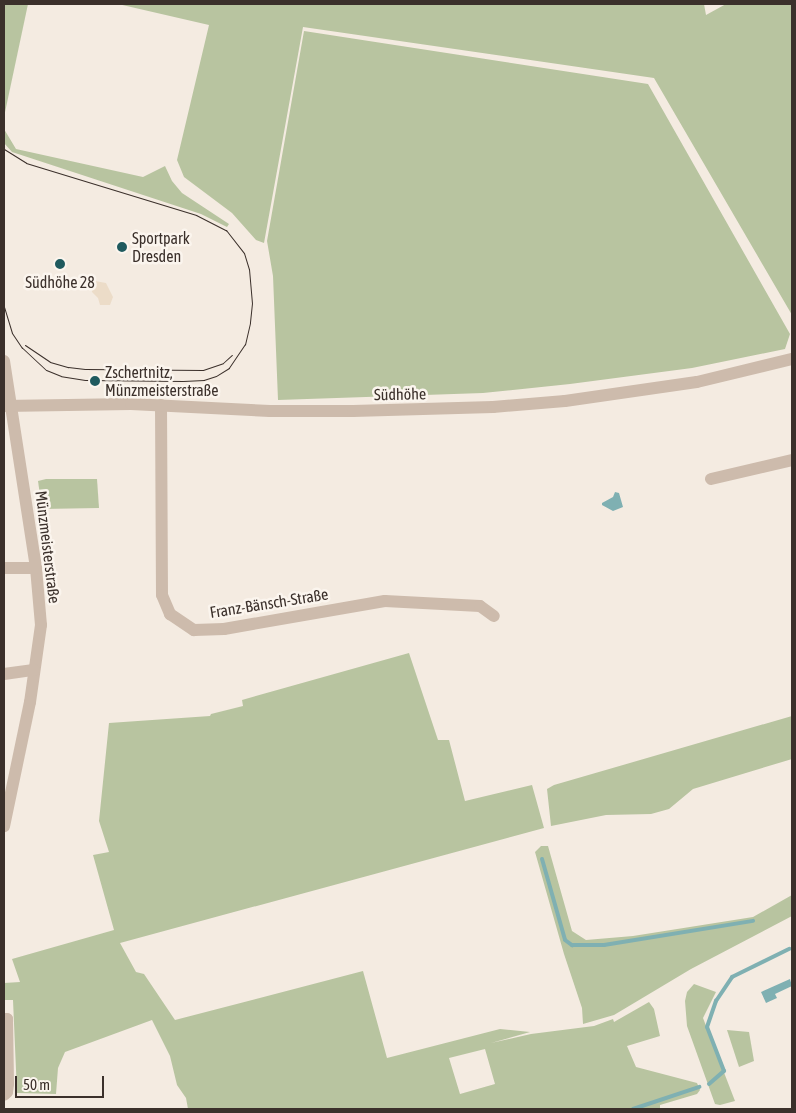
<!DOCTYPE html>
<meta charset="utf-8">
<style>
body{margin:0}
#map{position:relative;width:796px;height:1113px;overflow:hidden;background:#f4ebe1;font-family:"Asap Condensed",sans-serif}
div>[style]{position:absolute}
[style*='--x']{left:calc(var(--x)*1px);top:calc(var(--y)*1px);width:calc(var(--w)*1px);rotate:calc(var(--a)*1deg)}
.green>*{inset:0;background:#b8c4a0}
.plaza>*{inset:0;background:#ecdcc8}
.water>*{inset:0;background:#7fb0b2}
.stream>*{height:4px;margin:-2px;padding:0 2px;transform-origin:2px;border-radius:2px;background:#7fb0b2}
.minor>*{height:12px;margin:-6px;padding:0 6px;transform-origin:6px;border-radius:6px;background:#cdbbac}
.tertiary>*{height:12px;margin:-6px;padding:0 6px;transform-origin:6px;border-radius:6px;background:#cdbbac}
.tram>*{height:1px;margin:-0.5px;padding:0 0.5px;transform-origin:0.5px;border-radius:0.5px;background:#3b302b}
.dots>*{width:14px;height:14px;translate:-50% -50%;box-sizing:border-box;border:2px solid #fbf5ee;border-radius:50%}
span{translate:-50% -50%;white-space:nowrap;text-align:center;line-height:1.15;-webkit-text-stroke:5px #fbf5ee;paint-order:stroke}
.poi-label{font-size:16px;color:#3b302b}
.left{translate:0 -50%;text-align:left}
.street-label{font-size:16px;color:#3b302b}
.frame{position:absolute;inset:0;border:5px solid #3b302b;pointer-events:none}
.scale{position:absolute;left:15px;top:1076px;width:89px;height:22px;box-sizing:border-box;border:2px solid #3b302b;border-top:0;padding-left:6px;font-size:15px;line-height:18px;white-space:nowrap;color:#3b302b;-webkit-text-stroke:4px #fbf5ee;paint-order:stroke}
</style>
<div id="map">
<div class="green">
<i style="clip-path:polygon(4px 4px,28px 4px,4px 117px)"></i>
<i style="clip-path:polygon(118px 4px,704px 4px,706px 15px,726px 4px,790px 4px,792px 5px,792px 315px,654px 78px,303px 27px,264px 243px,256px 240px,232px 213px,184px 177px,177px 160px,209px 25px)"></i>
<i style="clip-path:polygon(304px 31px,648px 84px,790px 334px,785px 349px,692px 368px,570px 384px,483px 393px,278px 400px,273px 276px,267px 241px)"></i>
<i style="clip-path:polygon(4px 129px,16px 149px,143px 177px,165px 166px,172px 181px,182px 193px,229px 224px,227px 227px,201px 214px,12px 152px,4px 143px)"></i>
<i style="clip-path:polygon(46px 479px,97px 479px,99px 508px,42px 509px,38px 481px)"></i>
<i style="clip-path:polygon(evenodd,409px 653px,438px 740px,449px 740px,465px 801px,532px 785px,544px 828px,120px 943px,136px 972px,144px 974px,175px 1020px,363px 971px,387px 1058px,500px 1029px,530px 1032px,491px 1043px,531px 1034px,594px 1026px,613px 1019px,614px 1022px,649px 1002px,654px 1009px,660px 1036px,627px 1046px,636px 1067px,697px 1083px,700px 1090px,697px 1094px,660px 1105px,660px 1109px,188px 1109px,186px 1098px,177px 1085px,170px 1056px,152px 1020px,65px 1052px,58px 1068px,56px 1094px,17px 1093px,13px 1000px,4px 1000px,4px 983px,20px 982px,12px 959px,114px 930px,93px 855px,109px 852px,99px 821px,109px 723px,210px 716px,211px 714px,243px 706px,242px 700px,409px 653px,485px 1049px,495px 1084px,460px 1094px,449px 1058px,485px 1049px)"></i>
<i style="clip-path:polygon(792px 716px,792px 759px,693px 789px,669px 809px,651px 814px,606px 815px,551px 826px,547px 789px,554px 785px)"></i>
<i style="clip-path:polygon(541px 846px,548px 846px,572px 931px,586px 940px,633px 936px,753px 917px,792px 895px,792px 916px,691px 969px,614px 1015px,583px 1024px,582px 1008px,564px 954px,535px 852px)"></i>
<i style="clip-path:polygon(694px 984px,716px 992px,703px 1018px,735px 1101px,720px 1105px,715px 1104px,687px 1026px,685px 1001px,687px 992px)"></i>
<i style="clip-path:polygon(727px 1030px,749px 1032px,754px 1061px,739px 1067px)"></i>
</div>
<div class="plaza">
<i style="clip-path:polygon(95px 281px,106px 283px,113px 297px,110px 305px,100px 305px,98px 298px,92px 292px,91px 285px)"></i>
</div>
<div class="water">
<i style="clip-path:polygon(615px 492px,619px 493px,623px 507px,613px 511px,602px 505px,602px 503px,613px 497px)"></i>
<i style="clip-path:polygon(790px 979px,792px 986px,775px 994px,777px 998px,766px 1003px,761px 992px)"></i>
</div>
<div class="stream">
<i style="--x:542;--y:859;--w:84;--a:74.1"></i>
<i style="--x:565;--y:940;--w:9;--a:36"></i>
<i style="--x:572;--y:945;--w:32;--a:0"></i>
<i style="--x:604;--y:945;--w:151;--a:-9.2"></i>
<i style="--x:709;--y:1084;--w:20;--a:-41"></i>
<i style="--x:724;--y:1071;--w:47;--a:-111.1"></i>
<i style="--x:707;--y:1027;--w:28;--a:-71"></i>
<i style="--x:716;--y:1001;--w:29;--a:-56"></i>
<i style="--x:732;--y:977;--w:64;--a:-26.2"></i>
<i style="--x:633;--y:1109;--w:70;--a:-18.4"></i>
</div>
<div class="minor">
<i style="--x:4;--y:361;--w:209;--a:81.2"></i>
<i style="--x:36;--y:568;--w:57;--a:85"></i>
<i style="--x:41;--y:625;--w:78;--a:98.1"></i>
<i style="--x:30;--y:702;--w:127;--a:101.8"></i>
<i style="--x:161;--y:405;--w:190;--a:89.7"></i>
<i style="--x:162;--y:595;--w:21;--a:67"></i>
<i style="--x:170;--y:614;--w:29;--a:34"></i>
<i style="--x:194;--y:630;--w:30;--a:-2"></i>
<i style="--x:224;--y:629;--w:163;--a:-9.9"></i>
<i style="--x:385;--y:601;--w:95;--a:3"></i>
<i style="--x:480;--y:606;--w:17;--a:36"></i>
<i style="--x:711;--y:479;--w:83;--a:-13.2"></i>
<i style="--x:4;--y:568;--w:32;--a:0"></i>
<i style="--x:4;--y:674;--w:30;--a:-8"></i>
<i style="--x:4;--y:1019;--w:3;--a:0"></i>
<i style="--x:7;--y:1019;--w:65;--a:89.1"></i>
<i style="--x:8;--y:1084;--w:8;--a:97"></i>
<i style="--x:7;--y:1092;--w:4;--a:135"></i>
</div>
<div class="tertiary">
<i style="--x:4;--y:406;--w:127;--a:-0.9"></i>
<i style="--x:131;--y:404;--w:139;--a:2.9"></i>
<i style="--x:270;--y:411;--w:83;--a:0"></i>
<i style="--x:353;--y:411;--w:140;--a:-1.6"></i>
<i style="--x:493;--y:407;--w:72;--a:-4.8"></i>
<i style="--x:565;--y:401;--w:133;--a:-8.2"></i>
<i style="--x:697;--y:382;--w:98;--a:-13.6"></i>
</div>
<div class="tram">
<i style="--x:4;--y:149;--w:26;--a:32"></i>
<i style="--x:26;--y:163;--w:178;--a:17"></i>
<i style="--x:196;--y:215;--w:34;--a:27"></i>
<i style="--x:226;--y:230;--w:29;--a:52"></i>
<i style="--x:244;--y:253;--w:17;--a:73"></i>
<i style="--x:249;--y:269;--w:34;--a:85"></i>
<i style="--x:252;--y:303;--w:20;--a:96"></i>
<i style="--x:250;--y:323;--w:22;--a:103"></i>
<i style="--x:245;--y:344;--w:29;--a:124"></i>
<i style="--x:229;--y:368;--w:15;--a:148"></i>
<i style="--x:216;--y:376;--w:13;--a:162"></i>
<i style="--x:204;--y:380;--w:21;--a:177"></i>
<i style="--x:183;--y:381;--w:98;--a:-179.4"></i>
<i style="--x:85;--y:380;--w:24;--a:-171"></i>
<i style="--x:61;--y:376;--w:16;--a:-158"></i>
<i style="--x:46;--y:370;--w:33;--a:-137"></i>
<i style="--x:22;--y:348;--w:18;--a:-124"></i>
<i style="--x:12;--y:333;--w:28;--a:-107"></i>
<i style="--x:25;--y:345;--w:30;--a:34"></i>
<i style="--x:50;--y:362;--w:19;--a:16"></i>
<i style="--x:68;--y:367;--w:17;--a:7"></i>
<i style="--x:85;--y:369;--w:118;--a:0.5"></i>
<i style="--x:203;--y:370;--w:21;--a:-19"></i>
<i style="--x:223;--y:363;--w:12;--a:-42"></i>
</div>
<div class="dots">
<i style="left:122px;top:247px;background:#1f5a5e"></i>
<i style="left:60px;top:264px;background:#1f5a5e"></i>
<i style="left:95px;top:381px;background:#1f5a5e"></i>
</div>
<div class="poi-label">
<span class="left" style="left:132px;top:247px">Sportpark<br>Dresden</span>
<span style="left:60px;top:282px">Südhöhe 28</span>
<span class="left" style="left:105px;top:381px">Zschertnitz,<br>Münzmeisterstraße</span>
</div>
<div class="street-label">
<span style="left:400px;top:394px;rotate:-1deg">Südhöhe</span>
<span style="left:48px;top:547px;rotate:83deg">Münzmeisterstraße</span>
<span style="left:269px;top:603px;rotate:-9deg">Franz-Bänsch-Straße</span>
</div>
<div class="frame"></div>
<div class="scale">50 m</div>
</div>
